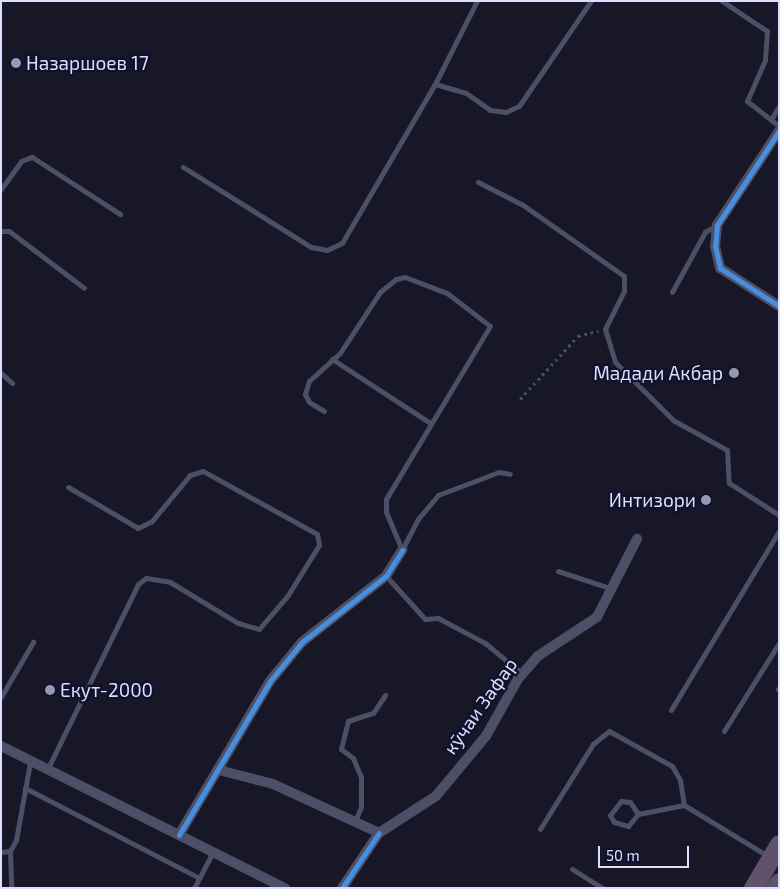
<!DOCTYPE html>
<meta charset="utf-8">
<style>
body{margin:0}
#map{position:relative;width:780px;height:889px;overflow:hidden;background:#181727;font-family:"Exo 2",sans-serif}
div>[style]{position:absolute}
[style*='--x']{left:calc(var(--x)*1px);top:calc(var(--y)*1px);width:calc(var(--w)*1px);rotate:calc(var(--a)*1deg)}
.path>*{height:2.5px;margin-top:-1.25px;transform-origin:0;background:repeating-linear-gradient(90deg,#445461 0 2.5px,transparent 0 6.5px)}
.lane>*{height:5px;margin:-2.5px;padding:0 2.5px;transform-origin:2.5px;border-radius:2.5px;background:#4d4f67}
.street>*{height:10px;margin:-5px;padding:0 5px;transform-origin:5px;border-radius:5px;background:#4d4f67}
.highway>*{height:19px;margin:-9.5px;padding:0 9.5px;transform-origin:9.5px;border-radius:9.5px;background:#61526b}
.cycleway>*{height:5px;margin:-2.5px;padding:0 2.5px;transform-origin:2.5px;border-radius:2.5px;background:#468fdf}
.dots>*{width:14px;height:14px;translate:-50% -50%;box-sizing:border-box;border:2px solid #12112d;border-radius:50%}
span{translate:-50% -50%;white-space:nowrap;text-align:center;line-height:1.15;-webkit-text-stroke:4.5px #12112d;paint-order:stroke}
.poi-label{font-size:19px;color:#dddeff}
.left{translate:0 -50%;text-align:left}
.right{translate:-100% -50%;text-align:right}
.street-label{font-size:19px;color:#dddeff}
.frame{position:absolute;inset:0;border:2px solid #dddeff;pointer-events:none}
.scale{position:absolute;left:598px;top:846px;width:91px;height:22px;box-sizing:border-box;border:2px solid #dddeff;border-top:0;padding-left:6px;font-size:15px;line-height:18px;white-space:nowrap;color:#dddeff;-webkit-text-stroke:4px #12112d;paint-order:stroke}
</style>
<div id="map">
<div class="path">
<i style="--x:520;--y:399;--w:86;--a:-47.4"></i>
<i style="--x:578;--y:336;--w:21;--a:-14"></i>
</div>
<div class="lane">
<i style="--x:722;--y:1;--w:54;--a:33.7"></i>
<i style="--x:767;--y:31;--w:29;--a:94"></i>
<i style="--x:765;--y:60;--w:45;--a:113.7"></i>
<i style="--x:747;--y:101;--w:41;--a:38"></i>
<i style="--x:435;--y:84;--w:93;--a:-63.2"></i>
<i style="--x:772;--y:118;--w:14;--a:-60"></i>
<i style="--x:183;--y:167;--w:151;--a:32"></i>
<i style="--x:311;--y:247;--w:16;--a:11"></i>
<i style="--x:327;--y:250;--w:17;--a:-25"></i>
<i style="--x:342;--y:243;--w:184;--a:-59.7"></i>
<i style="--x:435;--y:84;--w:32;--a:16"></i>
<i style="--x:466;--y:93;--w:29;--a:35"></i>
<i style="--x:490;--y:110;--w:16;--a:7"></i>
<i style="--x:506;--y:112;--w:14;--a:-25"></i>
<i style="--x:519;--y:106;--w:127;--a:-55.6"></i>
<i style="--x:478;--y:182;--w:51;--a:27.1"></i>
<i style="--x:523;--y:205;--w:123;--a:35.1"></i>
<i style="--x:624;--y:276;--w:15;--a:90"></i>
<i style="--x:624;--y:291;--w:42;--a:116.6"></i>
<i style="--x:605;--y:329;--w:34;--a:73"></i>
<i style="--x:615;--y:362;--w:82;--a:45"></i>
<i style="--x:673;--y:420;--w:62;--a:29.1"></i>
<i style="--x:727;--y:450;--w:33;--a:87"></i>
<i style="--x:729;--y:483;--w:59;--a:32.6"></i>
<i style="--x:1;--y:189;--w:34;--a:-54"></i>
<i style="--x:21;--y:161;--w:12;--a:-20"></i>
<i style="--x:32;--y:157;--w:105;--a:32.9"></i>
<i style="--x:1;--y:231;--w:8;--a:0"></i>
<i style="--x:9;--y:231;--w:94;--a:37.2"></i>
<i style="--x:672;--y:292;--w:68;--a:-61.2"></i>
<i style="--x:705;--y:232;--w:14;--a:-30"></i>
<i style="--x:332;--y:359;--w:117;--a:33.1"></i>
<i style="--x:1;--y:373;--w:15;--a:42"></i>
<i style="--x:324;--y:411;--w:17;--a:-149"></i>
<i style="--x:309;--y:402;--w:9;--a:-117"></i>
<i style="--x:305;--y:394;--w:14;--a:-73"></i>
<i style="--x:309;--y:381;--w:42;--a:-42.1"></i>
<i style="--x:340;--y:353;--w:73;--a:-56.7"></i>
<i style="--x:380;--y:292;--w:21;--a:-39"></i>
<i style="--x:396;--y:279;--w:9;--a:-13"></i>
<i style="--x:405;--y:277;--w:45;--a:20.9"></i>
<i style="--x:447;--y:293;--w:54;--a:37.5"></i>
<i style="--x:490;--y:326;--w:202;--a:121"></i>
<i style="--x:386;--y:499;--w:13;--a:90"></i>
<i style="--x:386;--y:512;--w:41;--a:67.2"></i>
<i style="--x:402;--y:550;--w:35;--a:-63"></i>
<i style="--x:418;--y:519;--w:31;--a:-50"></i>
<i style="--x:438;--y:495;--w:65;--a:-20.7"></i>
<i style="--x:499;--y:472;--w:11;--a:10"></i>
<i style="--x:558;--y:571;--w:58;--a:18.1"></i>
<i style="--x:386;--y:576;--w:58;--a:47.8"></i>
<i style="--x:425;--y:619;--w:13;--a:-4"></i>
<i style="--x:438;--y:618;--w:53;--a:28"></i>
<i style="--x:485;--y:643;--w:44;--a:39.5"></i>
<i style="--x:519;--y:671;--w:6;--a:90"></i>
<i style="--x:778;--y:689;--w:1;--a:0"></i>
<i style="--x:1;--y:697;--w:64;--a:-59.8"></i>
<i style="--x:671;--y:710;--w:209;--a:-58.9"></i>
<i style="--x:724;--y:731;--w:104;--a:-58"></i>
<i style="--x:47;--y:770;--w:207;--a:-63.9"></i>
<i style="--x:138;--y:584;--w:10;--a:-37"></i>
<i style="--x:146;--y:578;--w:24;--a:9"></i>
<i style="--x:170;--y:582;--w:79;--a:31.1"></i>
<i style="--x:238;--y:623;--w:22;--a:16"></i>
<i style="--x:259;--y:629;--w:45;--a:-49.5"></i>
<i style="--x:288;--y:595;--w:59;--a:-58.2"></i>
<i style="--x:319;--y:545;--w:11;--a:-100"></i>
<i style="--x:317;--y:534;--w:130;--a:-151.1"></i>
<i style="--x:203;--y:471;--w:14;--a:163"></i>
<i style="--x:190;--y:475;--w:60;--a:129.6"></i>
<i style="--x:152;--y:521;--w:16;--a:153"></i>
<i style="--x:138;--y:528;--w:81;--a:-149.6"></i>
<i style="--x:25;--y:788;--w:196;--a:27.3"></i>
<i style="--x:638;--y:814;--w:14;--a:-124"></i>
<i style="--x:630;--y:802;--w:9;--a:-174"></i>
<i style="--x:621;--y:801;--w:18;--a:128"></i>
<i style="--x:610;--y:815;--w:8;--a:60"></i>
<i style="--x:614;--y:822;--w:15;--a:16"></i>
<i style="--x:628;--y:826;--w:16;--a:-50"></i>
<i style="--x:638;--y:814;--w:47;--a:-11.1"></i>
<i style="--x:355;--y:821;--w:15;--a:-67"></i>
<i style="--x:361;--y:807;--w:30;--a:-90"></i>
<i style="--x:361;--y:777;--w:21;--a:-113"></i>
<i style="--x:353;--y:758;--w:15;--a:-143"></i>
<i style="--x:341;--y:749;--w:29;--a:-76"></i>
<i style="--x:348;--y:721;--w:26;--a:-18"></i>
<i style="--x:373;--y:713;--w:22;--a:-56"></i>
<i style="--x:540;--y:829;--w:100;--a:-58.1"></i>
<i style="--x:593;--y:744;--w:21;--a:-39"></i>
<i style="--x:609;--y:731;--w:72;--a:29.1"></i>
<i style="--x:672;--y:766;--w:16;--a:60"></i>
<i style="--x:680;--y:780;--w:25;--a:81"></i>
<i style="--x:684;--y:805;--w:98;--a:31.3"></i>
<i style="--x:10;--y:851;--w:37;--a:88"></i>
<i style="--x:1;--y:852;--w:9;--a:-6"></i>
<i style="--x:10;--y:851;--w:13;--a:-61"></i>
<i style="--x:16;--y:840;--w:79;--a:-79.8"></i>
<i style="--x:572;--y:869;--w:36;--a:32"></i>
<i style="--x:194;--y:888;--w:41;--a:-62.2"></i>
</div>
<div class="street">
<i style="--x:779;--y:131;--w:113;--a:123.4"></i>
<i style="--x:717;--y:225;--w:21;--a:95"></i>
<i style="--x:715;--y:246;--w:23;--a:77"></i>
<i style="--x:720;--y:268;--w:70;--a:32.8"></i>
<i style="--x:1;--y:746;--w:318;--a:26.6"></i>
<i style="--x:219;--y:770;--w:56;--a:14.5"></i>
<i style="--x:273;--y:784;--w:117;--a:24.8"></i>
<i style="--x:179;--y:835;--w:179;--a:-59.4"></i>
<i style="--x:270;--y:681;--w:50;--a:-50.6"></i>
<i style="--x:302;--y:642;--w:107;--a:-38.2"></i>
<i style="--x:386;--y:576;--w:31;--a:-58"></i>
<i style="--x:342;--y:888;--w:66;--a:-56.1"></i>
<i style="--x:379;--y:833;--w:68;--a:-33"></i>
<i style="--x:436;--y:796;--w:78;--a:-50.2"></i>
<i style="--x:486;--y:736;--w:65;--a:-60.7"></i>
<i style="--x:518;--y:679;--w:30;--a:-49"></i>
<i style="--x:538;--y:656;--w:71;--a:-33.5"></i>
<i style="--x:597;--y:617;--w:88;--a:-62.9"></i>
</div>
<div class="highway">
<i style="--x:753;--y:888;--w:51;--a:-59.4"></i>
<i style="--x:775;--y:888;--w:7;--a:-56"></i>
</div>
<div class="cycleway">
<i style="--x:779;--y:131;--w:113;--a:123.4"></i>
<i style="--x:717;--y:225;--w:21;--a:95"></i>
<i style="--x:715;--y:246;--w:23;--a:77"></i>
<i style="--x:720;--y:268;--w:70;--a:32.8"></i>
<i style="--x:179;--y:835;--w:179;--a:-59.4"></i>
<i style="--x:270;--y:681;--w:50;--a:-50.6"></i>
<i style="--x:302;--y:642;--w:107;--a:-38.2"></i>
<i style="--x:386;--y:576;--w:31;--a:-58"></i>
<i style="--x:342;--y:888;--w:66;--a:-56.1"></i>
</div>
<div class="dots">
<i style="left:16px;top:63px;background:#9898b3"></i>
<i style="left:734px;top:373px;background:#9898b3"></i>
<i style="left:706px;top:500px;background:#9898b3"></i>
<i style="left:50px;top:690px;background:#9898b3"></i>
</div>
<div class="poi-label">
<span class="left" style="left:26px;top:63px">Назаршоев 17</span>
<span class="right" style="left:723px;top:373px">Мадади Акбар</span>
<span class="right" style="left:696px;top:500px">Интизори</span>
<span class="left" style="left:60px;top:690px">Екут-2000</span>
</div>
<div class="street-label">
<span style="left:480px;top:706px;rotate:-55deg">кӯчаи Зафар</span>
</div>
<div class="frame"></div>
<div class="scale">50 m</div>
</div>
